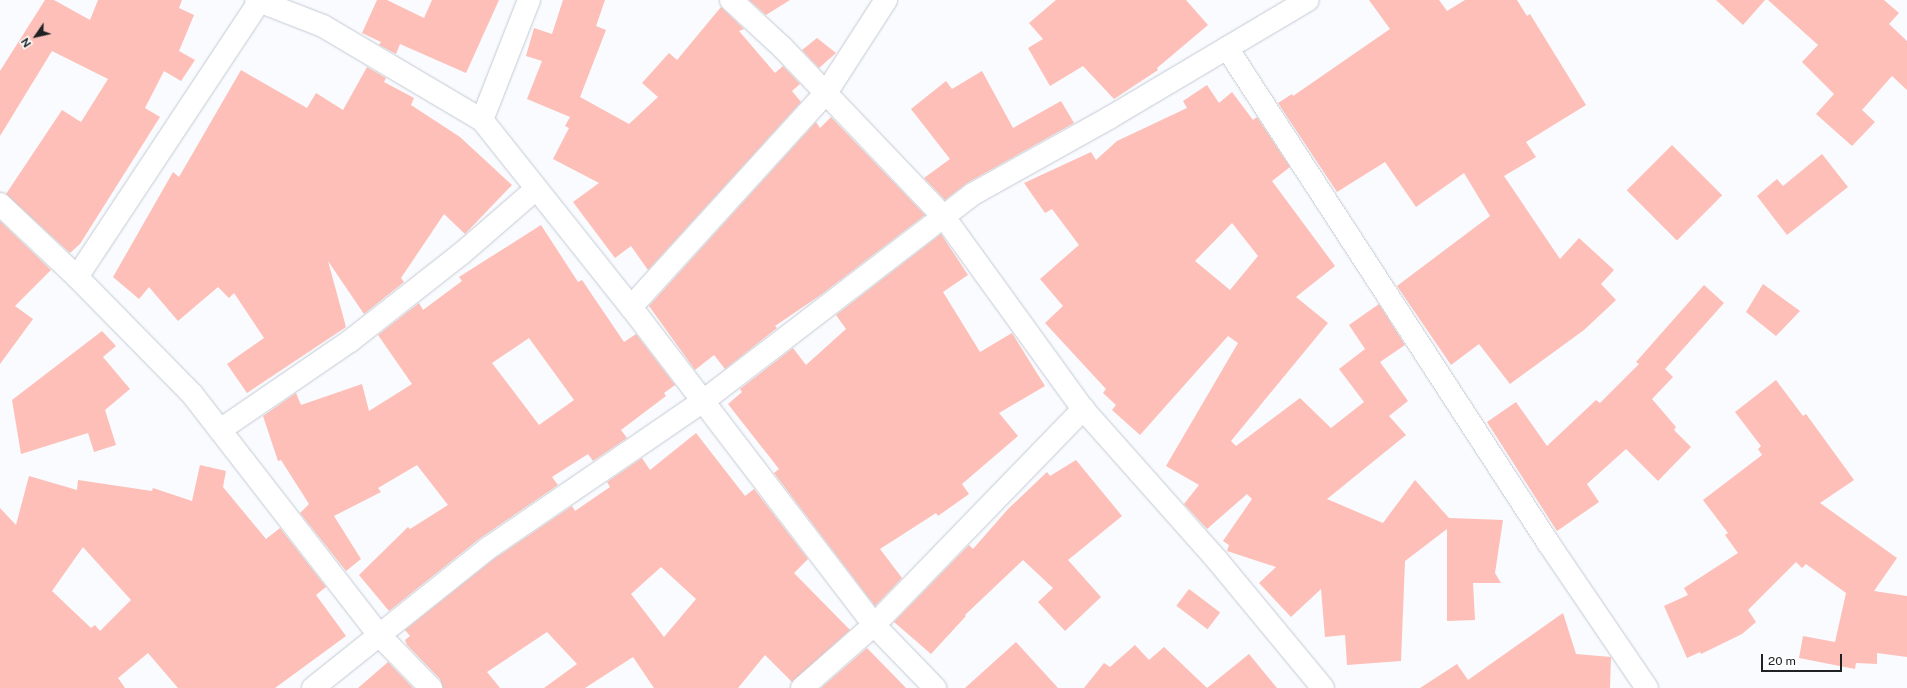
<!DOCTYPE html>
<style>
body{margin:0}
#map{position:relative;width:1907px;height:688px;overflow:hidden;background:#f9fbff;font-family:"Public Sans",sans-serif}
div>[style]{position:absolute}
[style*='--x']{left:calc(var(--x)*1px);top:calc(var(--y)*1px);width:calc(var(--w)*1px);rotate:calc(var(--a)*1deg)}
.building>*{inset:0;background:#fdbfb7;transform-origin:0 0}
.roads{filter:drop-shadow(0 0 1px #c4cad2) drop-shadow(0 0 1px #c4cad2)}
.street>*{height:22px;margin:-11px;padding:0 11px;transform-origin:11px;border-radius:11px;background:#fff}
.secondary>*{height:22px;margin:-11px;padding:0 11px;transform-origin:11px;border-radius:11px;background:#fff}
span{translate:-50% -50%;white-space:nowrap;text-align:center;line-height:1.15;-webkit-text-stroke:4px #fff;paint-order:stroke}
.north{position:absolute;left:16px;top:16px;width:40px;height:40px;-webkit-text-stroke:3px #fff;paint-order:stroke;rotate:236deg;font-size:11px;font-weight:700;line-height:16px;text-align:center;color:#1f2125}
.north::after{content:'';display:block;margin:auto;width:14px;height:18px;background:#1f2125;clip-path:polygon(50% 0,100% 100%,50% 72%,0 100%)}
.scale{position:absolute;left:1761px;top:654px;width:81px;height:18px;box-sizing:border-box;border:2px solid #1f2125;border-top:0;padding-left:5px;font-size:12px;line-height:14px;white-space:nowrap;color:#1f2125;-webkit-text-stroke:3px #fff;paint-order:stroke}
</style>
<div id="map">
<div class="building">
<i style="clip-path:polygon(45px 0,54px 0,90px 20px,98px 0,182px 0,179px 8px,194px 15px,179px 51px,195px 60px,181px 81px,164px 71px,145px 108px,160px 117px,80px 244px,70px 253px,6px 194px,62px 110px,81px 122px,108px 79px,52px 51px,0 136px,0 71px)"></i>
<i style="clip-path:polygon(377px 0,387px 0,424px 18px,432px 0,499px 0,466px 73px,400px 44px,396px 54px,379px 45px,381px 42px,362px 33px)"></i>
<i style="clip-path:polygon(563px 0,605px 0,596px 26px,606px 30px,580px 97px,629px 124px,658px 97px,642px 83px,669px 53px,677px 60px,721px 7px,744px 29px,739px 31px,775px 73px,783px 66px,800px 84px,792px 91px,801px 102px,648px 270px,631px 246px,615px 258px,573px 202px,599px 183px,553px 159px,569px 128px,565px 126px,570px 117px,527px 99px,542px 61px,526px 56px,534px 28px,552px 34px)"></i>
<i style="clip-path:polygon(749px 0,790px 0,766px 15px)"></i>
<i style="clip-path:polygon(1056px 0,1186px 0,1208px 25px,1157px 68px,1158px 70px,1114px 99px,1083px 66px,1050px 86px,1028px 48px,1043px 39px,1029px 23px)"></i>
<i style="clip-path:polygon(1369px 0,1439px 0,1447px 11px,1465px 0,1517px 0,1527px 16px,1530px 14px,1586px 105px,1526px 142px,1536px 157px,1504px 176px,1560px 259px,1579px 238px,1614px 270px,1601px 284px,1616px 300px,1584px 330px,1510px 384px,1479px 344px,1451px 365px,1397px 286px,1490px 216px,1464px 173px,1416px 207px,1385px 162px,1337px 192px,1278px 103px,1292px 94px,1293px 96px,1390px 29px)"></i>
<i style="clip-path:polygon(1716px 0,1765px 0,1743px 25px)"></i>
<i style="clip-path:polygon(1768px 0,1884px 0,1899px 13px,1889px 24px,1907px 41px,1907px 90px,1892px 76px,1862px 110px,1875px 122px,1852px 146px,1816px 114px,1834px 94px,1802px 62px,1818px 45px)"></i>
<i style="clip-path:polygon(817px 38px,836px 53px,819px 68px,802px 50px)"></i>
<i style="clip-path:polygon(367px 67px,386px 78px,384px 82px,414px 98px,411px 105px,460px 137px,512px 185px,465px 234px,444px 214px,401px 278px,404px 282px,364px 314px,328px 261px,346px 327px,247px 393px,227px 364px,264px 338px,234px 293px,229px 298px,218px 287px,178px 321px,149px 287px,139px 299px,113px 277px,173px 172px,179px 177px,241px 70px,307px 108px,316px 93px,343px 110px)"></i>
<i style="clip-path:polygon(982px 71px,1013px 128px,1061px 101px,1074px 123px,967px 183px,945px 200px,924px 178px,950px 159px,911px 109px,946px 81px,952px 89px)"></i>
<i style="clip-path:polygon(evenodd,1207px 85px,1219px 103px,1232px 92px,1253px 120px,1257px 117px,1290px 167px,1272px 181px,1335px 266px,1296px 297px,1328px 323px,1231px 441px,1236px 446px,1300px 398px,1331px 428px,1364px 402px,1339px 369px,1365px 349px,1349px 325px,1379px 304px,1405px 345px,1380px 362px,1408px 401px,1389px 416px,1406px 435px,1327px 499px,1383px 523px,1415px 480px,1449px 518px,1503px 520px,1495px 573px,1501px 583px,1473px 583px,1475px 620px,1447px 621px,1447px 529px,1405px 561px,1401px 661px,1347px 665px,1345px 635px,1325px 637px,1321px 589px,1291px 617px,1259px 583px,1276px 567px,1227px 551px,1229px 545px,1223px 541px,1252px 499px,1247px 494px,1207px 529px,1184px 504px,1199px 485px,1166px 466px,1238px 343px,1228px 336px,1140px 435px,1112px 410px,1116px 405px,1103px 393px,1106px 389px,1045px 323px,1063px 306px,1040px 279px,1079px 245px,1052px 209px,1045px 213px,1024px 183px,1091px 152px,1096px 160px,1117px 141px,1187px 108px,1183px 101px,1207px 85px,1232px 223px,1258px 256px,1230px 290px,1195px 261px,1232px 223px)"></i>
<i style="clip-path:polygon(831px 117px,925px 215px,822px 294px,775px 326px,777px 328px,725px 369px,714px 355px,695px 370px,649px 306px,816px 122px,820px 128px)"></i>
<i style="left:1672px;top:145px;width:71px;height:64px;rotate:45deg"></i>
<i style="clip-path:polygon(1822px 154px,1848px 187px,1787px 235px,1757px 196px,1777px 179px,1783px 186px)"></i>
<i style="clip-path:polygon(0 221px,51px 270px,15px 306px,33px 319px,0 364px)"></i>
<i style="clip-path:polygon(evenodd,541px 225px,578px 282px,582px 280px,624px 342px,636px 334px,675px 385px,664px 393px,666px 396px,621px 430px,627px 438px,593px 461px,588px 454px,552px 477px,558px 485px,479px 539px,389px 611px,359px 575px,408px 527px,410px 529px,448px 505px,417px 465px,378px 488px,381px 492px,334px 516px,361px 559px,346px 571px,300px 513px,309px 504px,281px 460px,278px 461px,263px 416px,296px 393px,301px 405px,362px 384px,369px 411px,412px 384px,378px 335px,419px 303px,423px 310px,462px 281px,459px 277px,541px 225px,529px 338px,574px 400px,539px 425px,492px 363px,529px 338px)"></i>
<i style="clip-path:polygon(941px 234px,968px 275px,943px 292px,980px 352px,1012px 333px,1045px 386px,999px 413px,1018px 436px,962px 484px,969px 494px,938px 516px,936px 513px,880px 549px,902px 578px,875px 606px,774px 473px,779px 469px,728px 404px,742px 392px,740px 389px,793px 348px,806px 365px,846px 329px,836px 315px)"></i>
<i style="clip-path:polygon(1763px 284px,1800px 311px,1776px 336px,1746px 312px)"></i>
<i style="clip-path:polygon(1704px 285px,1724px 303px,1665px 369px,1673px 377px,1652px 399px,1676px 427px,1674px 430px,1691px 447px,1658px 481px,1626px 449px,1587px 484px,1599px 502px,1557px 531px,1487px 422px,1516px 402px,1547px 446px,1596px 400px,1600px 403px,1639px 364px,1636px 362px)"></i>
<i style="clip-path:polygon(102px 331px,116px 346px,103px 357px,130px 389px,105px 410px,116px 445px,94px 452px,88px 433px,21px 454px,12px 400px)"></i>
<i style="clip-path:polygon(1776px 380px,1803px 416px,1806px 414px,1854px 480px,1820px 503px,1897px 558px,1874px 591px,1907px 596px,1907px 657px,1877px 653px,1877px 664px,1856px 663px,1855px 669px,1799px 658px,1803px 636px,1835px 642px,1846px 593px,1806px 564px,1802px 568px,1796px 562px,1748px 610px,1756px 622px,1742px 634px,1701px 654px,1700px 652px,1687px 658px,1664px 606px,1688px 595px,1684px 588px,1738px 553px,1725px 535px,1728px 533px,1703px 500px,1762px 455px,1758px 449px,1761px 446px,1735px 412px)"></i>
<i style="clip-path:polygon(evenodd,696px 433px,745px 496px,754px 489px,808px 559px,794px 573px,850px 630px,792px 682px,765px 655px,738px 688px,654px 688px,633px 657px,585px 688px,544px 688px,577px 664px,547px 632px,487px 672px,500px 688px,443px 688px,440px 679px,407px 645px,405px 640px,410px 636px,405px 630px,494px 559px,572px 506px,575px 511px,610px 487px,607px 482px,642px 458px,650px 470px,696px 433px,661px 567px,696px 599px,664px 637px,631px 594px,661px 567px)"></i>
<i style="clip-path:polygon(1076px 460px,1122px 516px,1068px 560px,1101px 597px,1065px 631px,1038px 602px,1053px 588px,1023px 560px,965px 615px,966px 616px,931px 654px,894px 622px,969px 545px,973px 549px,1008px 509px,1047px 472px,1050px 476px)"></i>
<i style="clip-path:polygon(evenodd,200px 465px,226px 471px,223px 487px,266px 539px,280px 528px,326px 587px,316px 595px,346px 636px,275px 688px,178px 688px,148px 653px,118px 678px,125px 688px,0 688px,0 508px,16px 525px,29px 476px,77px 490px,78px 480px,152px 491px,153px 488px,192px 501px,200px 465px,83px 547px,131px 600px,100px 631px,95px 625px,91px 628px,52px 591px,83px 547px)"></i>
<i style="left:1189px;top:589px;width:39px;height:21px;rotate:37deg"></i>
<i style="clip-path:polygon(1563px 613px,1576px 654px,1611px 657px,1610px 688px,1420px 688px,1457px 664px,1468px 680px)"></i>
<i style="clip-path:polygon(1016px 642px,1058px 688px,965px 688px)"></i>
<i style="clip-path:polygon(1135px 645px,1149px 660px,1164px 647px,1207px 688px,1084px 688px,1104px 663px,1110px 667px)"></i>
<i style="clip-path:polygon(867px 648px,906px 688px,821px 688px)"></i>
<i style="clip-path:polygon(1249px 654px,1277px 688px,1207px 688px)"></i>
<i style="clip-path:polygon(388px 662px,413px 688px,358px 688px)"></i>
</div>
<div class="roads">
<div class="street">
<i style="--x:731;--y:0;--w:69;--a:42.7"></i>
<i style="--x:782;--y:47;--w:235;--a:46.4"></i>
<i style="--x:944;--y:217;--w:237;--a:54.1"></i>
<i style="--x:1083;--y:409;--w:202;--a:48.4"></i>
<i style="--x:1217;--y:560;--w:166;--a:50.4"></i>
<i style="--x:1227;--y:48;--w:591;--a:57.01"></i>
<i style="--x:1549;--y:544;--w:174;--a:55.8"></i>
<i style="--x:0;--y:204;--w:106;--a:43.5"></i>
<i style="--x:77;--y:277;--w:164;--a:45.5"></i>
<i style="--x:192;--y:394;--w:306;--a:52.2"></i>
<i style="--x:380;--y:636;--w:73;--a:45.6"></i>
<i style="--x:77;--y:277;--w:332;--a:-56.5"></i>
<i style="--x:631;--y:307;--w:290;--a:-47.7"></i>
<i style="--x:826;--y:93;--w:111;--a:-57.2"></i>
<i style="--x:702;--y:402;--w:342;--a:-37.5"></i>
<i style="--x:973;--y:194;--w:156;--a:-29.2"></i>
<i style="--x:1109;--y:118;--w:231;--a:-30.7"></i>
<i style="--x:220;--y:430;--w:158;--a:-34.4"></i>
<i style="--x:350;--y:341;--w:141;--a:-38.1"></i>
<i style="--x:461;--y:254;--w:99;--a:-40.9"></i>
<i style="--x:802;--y:688;--w:96;--a:-41.2"></i>
<i style="--x:874;--y:625;--w:301;--a:-45.9"></i>
</div>
<div class="secondary">
<i style="--x:256;--y:0;--w:72;--a:21.2"></i>
<i style="--x:323;--y:26;--w:185;--a:30.6"></i>
<i style="--x:482;--y:120;--w:239;--a:51.5"></i>
<i style="--x:631;--y:307;--w:400;--a:52.6"></i>
<i style="--x:874;--y:625;--w:88;--a:45.9"></i>
<i style="--x:482;--y:120;--w:129;--a:-68.6"></i>
<i style="--x:313;--y:688;--w:223;--a:-38.6"></i>
<i style="--x:487;--y:549;--w:260;--a:-34.4"></i>
</div>
</div>
<div class="north">N</div>
<div class="scale">20 m</div>
</div>
